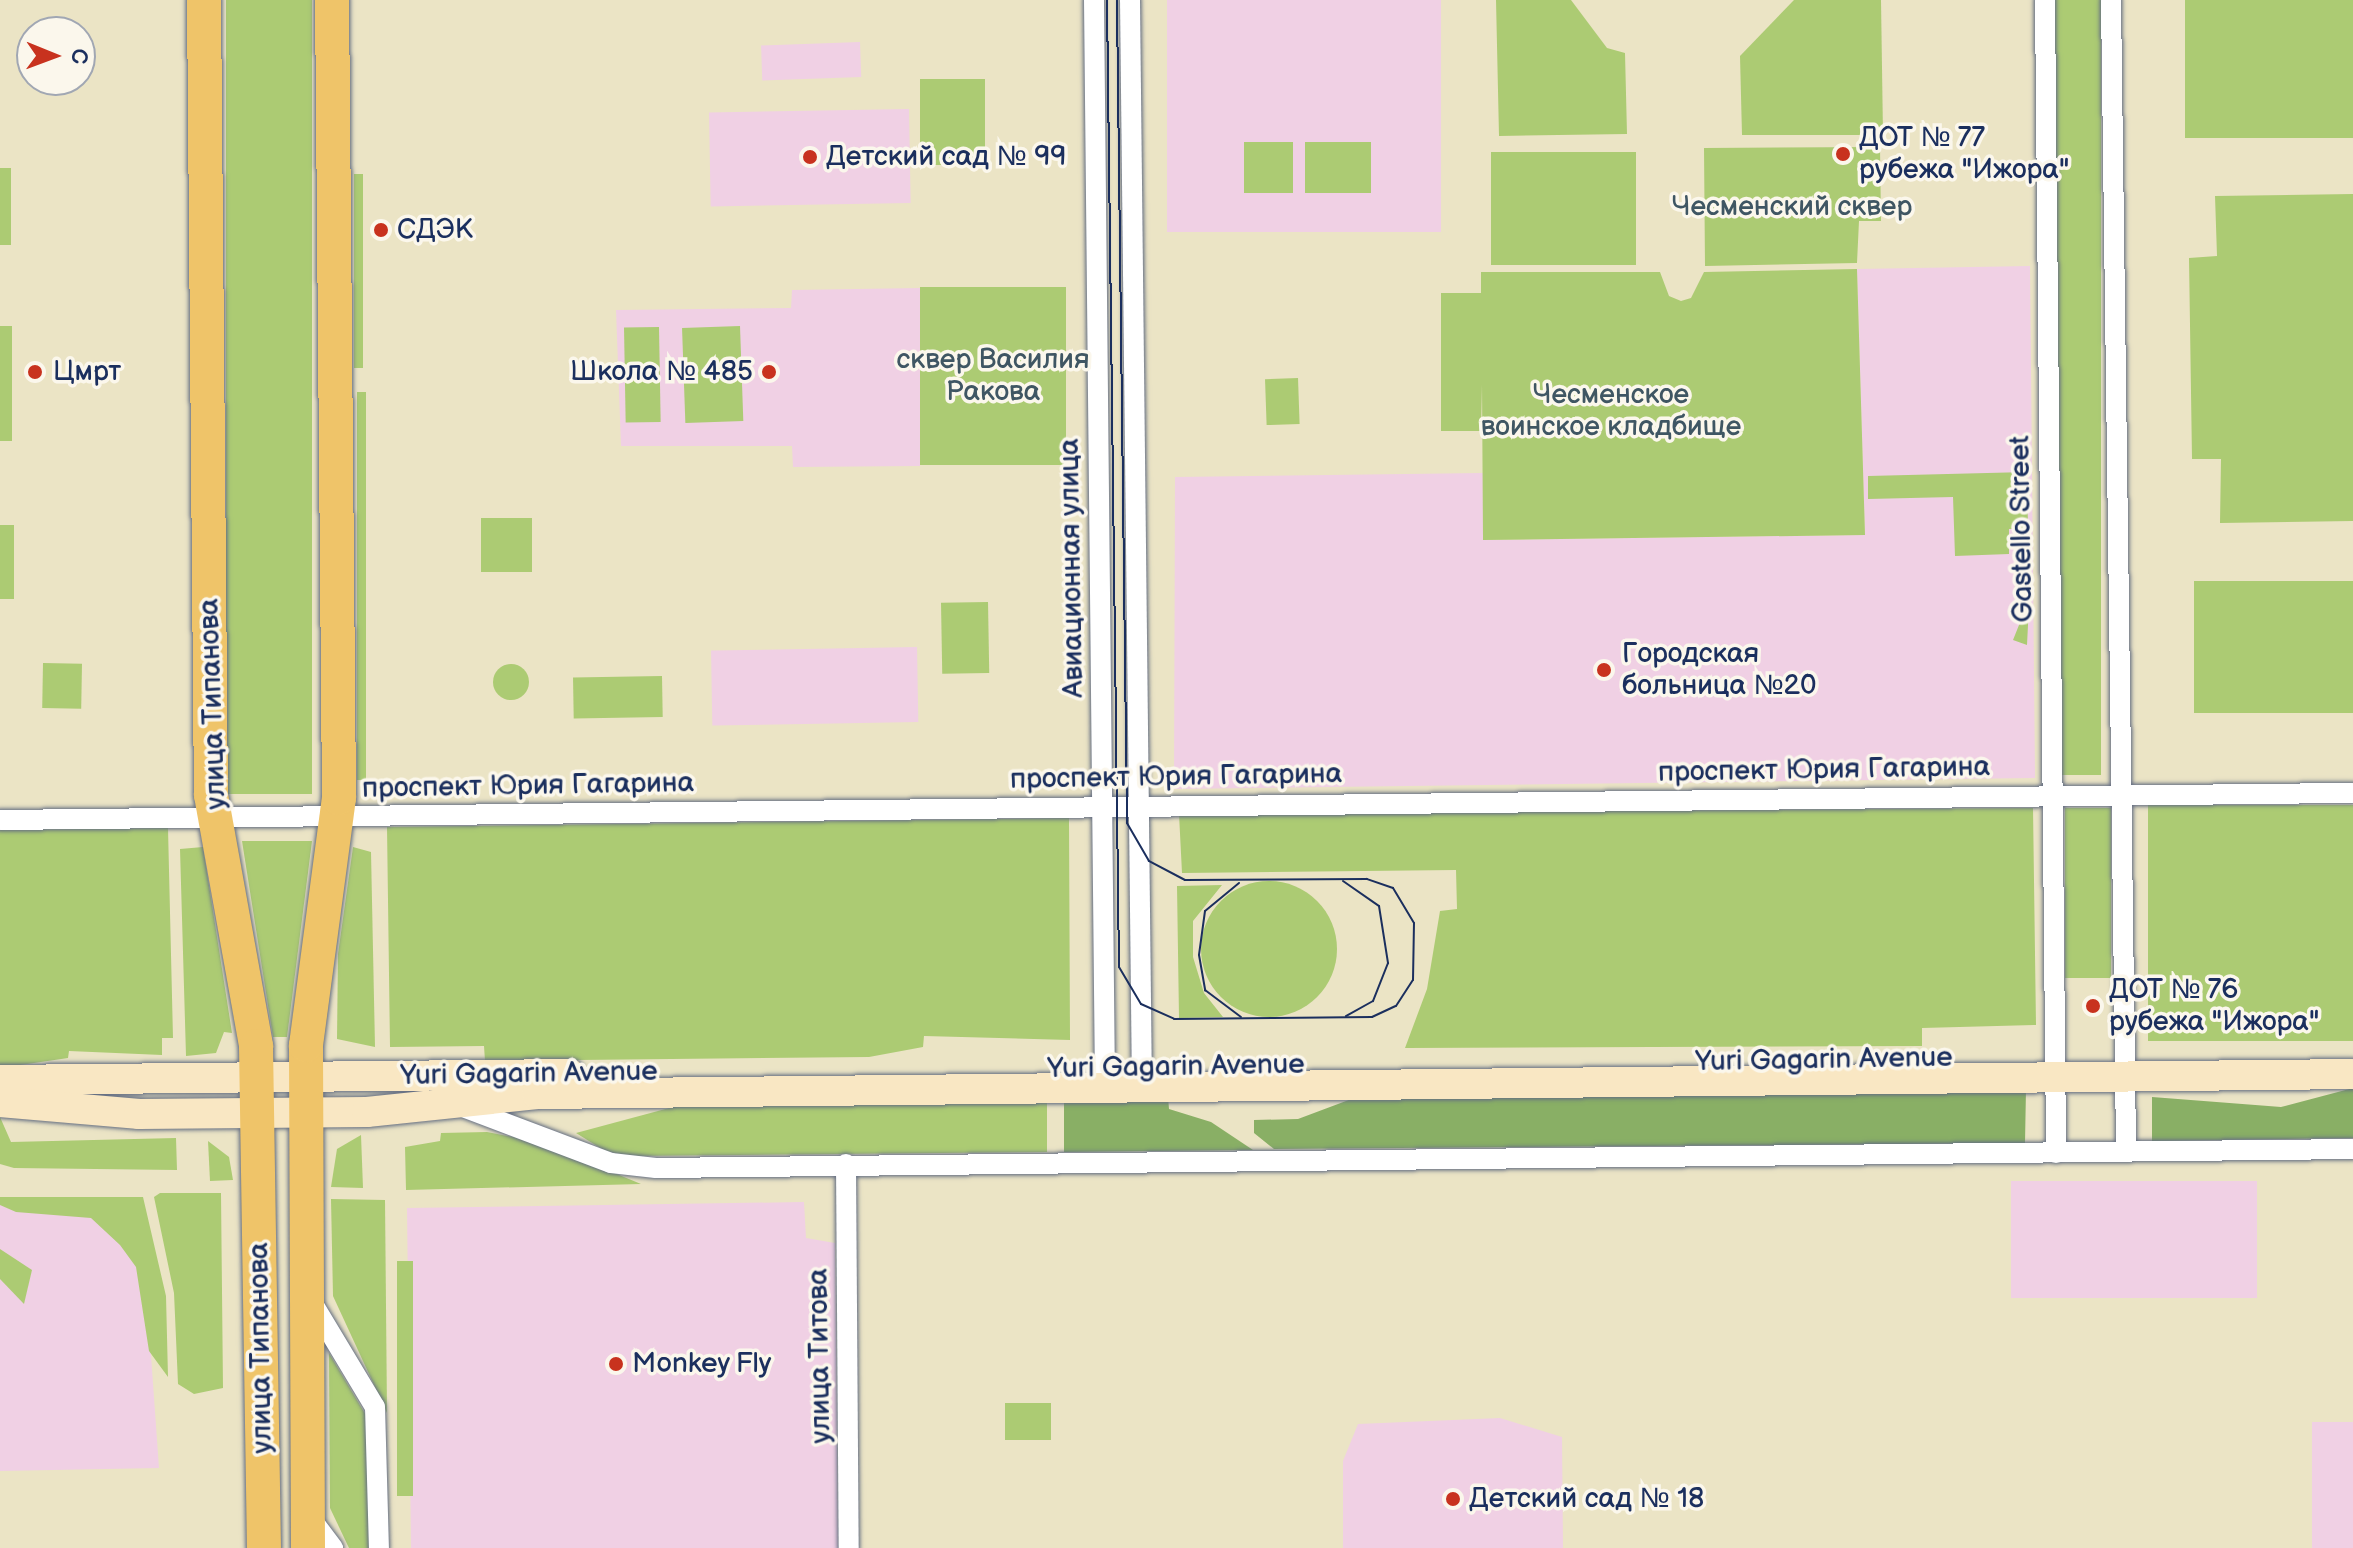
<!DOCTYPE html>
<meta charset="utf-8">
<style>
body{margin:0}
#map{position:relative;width:2353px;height:1548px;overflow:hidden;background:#ebe4c5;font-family:"Balsamiq Sans",sans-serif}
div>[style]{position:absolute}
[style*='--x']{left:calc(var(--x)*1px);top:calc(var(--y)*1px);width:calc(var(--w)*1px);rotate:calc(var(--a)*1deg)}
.built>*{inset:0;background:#f0d0e4;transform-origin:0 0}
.green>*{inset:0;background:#accb73;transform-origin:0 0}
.round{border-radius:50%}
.forest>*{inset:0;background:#89af65}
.roads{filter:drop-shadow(0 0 2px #646e82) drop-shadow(0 0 2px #646e82)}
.minor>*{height:20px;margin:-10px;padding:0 10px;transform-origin:10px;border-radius:10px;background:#fff}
.secondary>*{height:30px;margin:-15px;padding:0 15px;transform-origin:15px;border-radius:15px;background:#f9e7c3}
.primary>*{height:34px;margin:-17px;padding:0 17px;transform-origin:17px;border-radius:17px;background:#efc469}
.tram>*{height:2px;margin:-1px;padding:0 1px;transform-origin:1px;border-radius:1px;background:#1b2f5e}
.dots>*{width:22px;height:22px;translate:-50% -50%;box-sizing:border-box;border:4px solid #fbf7ec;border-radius:50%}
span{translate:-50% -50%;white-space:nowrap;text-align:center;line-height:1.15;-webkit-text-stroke:7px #fbf7ec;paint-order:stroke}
.poi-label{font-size:28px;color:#1b2f5e}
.left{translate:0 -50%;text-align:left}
.right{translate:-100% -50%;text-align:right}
.park-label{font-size:28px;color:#3f5663}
.street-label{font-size:28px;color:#1b2f5e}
.north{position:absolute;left:16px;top:16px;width:80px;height:80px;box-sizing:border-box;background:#fbf7ec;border:2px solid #a1a7b3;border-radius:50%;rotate:91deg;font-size:22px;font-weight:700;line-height:32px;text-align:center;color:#1b2f5e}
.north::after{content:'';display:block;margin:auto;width:28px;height:36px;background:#c8321e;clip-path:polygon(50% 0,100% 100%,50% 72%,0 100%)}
</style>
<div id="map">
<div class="built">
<i style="left:1167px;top:0;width:274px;height:232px"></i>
<i style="left:860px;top:42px;width:35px;height:99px;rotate:88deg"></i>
<i style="left:909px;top:109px;width:94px;height:200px;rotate:89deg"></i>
<i style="clip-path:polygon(2030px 266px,2035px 778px,1174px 789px,1175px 477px,1483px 473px,1484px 540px,1865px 535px,1857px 269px)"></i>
<i style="clip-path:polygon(920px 288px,920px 466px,793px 467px,792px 446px,621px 446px,616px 310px,791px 308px,792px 290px)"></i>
<i style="left:917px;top:647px;width:75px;height:206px;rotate:89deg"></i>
<i style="left:2257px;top:1181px;width:117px;height:246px;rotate:90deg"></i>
<i style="clip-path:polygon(804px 1202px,806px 1238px,835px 1243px,838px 1548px,411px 1548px,407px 1208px)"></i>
<i style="clip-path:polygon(0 1204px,92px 1211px,144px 1257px,159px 1468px,0 1471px)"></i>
<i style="clip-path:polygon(1500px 1418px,1562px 1437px,1563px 1548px,1343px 1548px,1343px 1461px,1358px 1424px)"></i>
<i style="left:2312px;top:1422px;width:41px;height:126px"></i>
</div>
<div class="green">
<i style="left:226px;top:0;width:86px;height:794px"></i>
<i style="clip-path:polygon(1496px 0,1571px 0,1607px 48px,1625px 53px,1627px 134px,1499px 136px)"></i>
<i style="clip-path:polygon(1794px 0,1881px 0,1883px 135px,1742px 135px,1740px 56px)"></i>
<i style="left:2054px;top:0;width:47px;height:775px"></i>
<i style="left:2185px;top:0;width:168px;height:138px"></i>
<i style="left:920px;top:79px;width:65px;height:86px"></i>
<i style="left:1244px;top:142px;width:49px;height:51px"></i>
<i style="left:1305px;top:142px;width:66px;height:51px"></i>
<i style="clip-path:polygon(1880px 147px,1881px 221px,1859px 221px,1857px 263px,1705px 266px,1704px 148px)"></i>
<i style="left:1491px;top:152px;width:145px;height:113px"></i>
<i style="left:0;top:168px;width:11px;height:77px"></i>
<i style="left:354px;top:174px;width:9px;height:194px"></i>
<i style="clip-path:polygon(2353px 194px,2353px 521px,2220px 523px,2221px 459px,2192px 459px,2189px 258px,2217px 256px,2215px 196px)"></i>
<i style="clip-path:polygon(1857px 269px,1865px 535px,1483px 540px,1482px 384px,1481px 431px,1441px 431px,1441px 293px,1481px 293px,1481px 272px,1660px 272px,1669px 296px,1681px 301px,1691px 298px,1704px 272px)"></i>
<i style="left:1066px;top:287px;width:178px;height:146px;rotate:90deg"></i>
<i style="left:0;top:326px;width:12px;height:115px"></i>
<i style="left:740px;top:326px;width:95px;height:58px;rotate:88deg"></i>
<i style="left:659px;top:327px;width:95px;height:35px;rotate:89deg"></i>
<i style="left:1298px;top:378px;width:46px;height:33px;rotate:88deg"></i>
<i style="left:357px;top:392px;width:9px;height:388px"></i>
<i style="clip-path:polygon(2027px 472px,2028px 529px,2009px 529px,2009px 554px,1955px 556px,1953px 497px,1868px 499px,1868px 476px)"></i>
<i style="left:532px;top:518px;width:54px;height:51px;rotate:90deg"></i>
<i style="left:0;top:525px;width:14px;height:74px"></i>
<i style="clip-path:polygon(2029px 574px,2029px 605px,2027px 645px,2013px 640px,2021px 620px,2014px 593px,2016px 579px)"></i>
<i style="left:2353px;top:581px;width:132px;height:159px;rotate:90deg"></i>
<i style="left:988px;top:602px;width:71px;height:47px;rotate:89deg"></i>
<i style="left:43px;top:663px;width:39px;height:45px;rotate:1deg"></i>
<i class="round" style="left:493px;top:664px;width:36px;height:36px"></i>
<i style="left:662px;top:676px;width:41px;height:89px;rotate:89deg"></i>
<i style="left:2353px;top:805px;width:236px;height:205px;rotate:90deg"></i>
<i style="clip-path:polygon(2033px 808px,2036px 1025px,1922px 1028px,1922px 1046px,1405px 1048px,1427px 989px,1440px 911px,1457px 909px,1456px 870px,1182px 873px,1179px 814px)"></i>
<i style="left:2065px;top:808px;width:46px;height:170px"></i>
<i style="clip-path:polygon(1069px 818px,1070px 1040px,924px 1036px,923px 1047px,869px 1057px,485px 1061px,484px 1046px,390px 1047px,387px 827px)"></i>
<i style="clip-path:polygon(168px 828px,173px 1038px,162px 1038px,162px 1055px,69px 1051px,68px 1058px,0 1068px,0 830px)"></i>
<i style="clip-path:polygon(242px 841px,312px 841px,287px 1037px,273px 1037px)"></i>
<i style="clip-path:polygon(203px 847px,232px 1033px,224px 1032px,216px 1053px,186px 1056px,180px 849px)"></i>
<i style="clip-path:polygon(353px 847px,371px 852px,375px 1047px,337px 1039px,338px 954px)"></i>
<i class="round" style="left:1201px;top:881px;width:136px;height:136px"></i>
<i style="clip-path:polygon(1222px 885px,1193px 921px,1193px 957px,1204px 993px,1223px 1017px,1179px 1018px,1177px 886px)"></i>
<i style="clip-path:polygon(1047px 1100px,1047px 1152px,630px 1156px,605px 1151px,576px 1133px,684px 1104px)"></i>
<i style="clip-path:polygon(0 1117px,11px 1142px,176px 1138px,177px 1170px,14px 1168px,0 1164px)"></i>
<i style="clip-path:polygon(487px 1132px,539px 1142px,641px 1184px,406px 1190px,405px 1147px,440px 1141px,441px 1133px)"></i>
<i style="clip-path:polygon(361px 1135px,363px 1188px,331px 1187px,337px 1149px)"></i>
<i style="clip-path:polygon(208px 1141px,229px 1157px,233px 1180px,210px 1181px)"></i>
<i style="clip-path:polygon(160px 1193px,221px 1193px,223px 1388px,194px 1394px,178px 1384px,174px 1293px,154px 1197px)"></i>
<i style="clip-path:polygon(0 1197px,143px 1197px,166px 1296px,168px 1377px,149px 1351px,136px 1267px,120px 1245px,91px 1218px,16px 1212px,0 1205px)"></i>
<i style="clip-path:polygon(331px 1199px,385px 1200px,387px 1413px,333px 1296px)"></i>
<i style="clip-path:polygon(0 1249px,32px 1270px,24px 1304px,0 1279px)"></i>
<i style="left:397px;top:1261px;width:16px;height:235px"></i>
<i style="clip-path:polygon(329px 1353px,367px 1417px,370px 1548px,349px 1548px,330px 1508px)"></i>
<i style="left:1005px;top:1403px;width:46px;height:37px"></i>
</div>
<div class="forest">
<i style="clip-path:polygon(2353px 1088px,2353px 1138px,2152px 1141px,2152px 1097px,2281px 1107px)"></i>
<i style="clip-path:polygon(2026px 1089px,2025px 1143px,1274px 1149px,1254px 1133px,1254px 1120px,1298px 1119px,1354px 1098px)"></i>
<i style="clip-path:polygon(1168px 1097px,1169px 1109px,1211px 1122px,1253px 1150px,1064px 1152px,1064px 1098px)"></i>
</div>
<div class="roads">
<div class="minor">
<i style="--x:1094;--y:0;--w:1087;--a:89.42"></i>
<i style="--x:1130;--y:0;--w:1087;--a:89.37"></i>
<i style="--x:2045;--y:0;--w:1153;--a:89.45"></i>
<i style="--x:2111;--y:0;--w:1151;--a:89.25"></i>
<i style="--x:0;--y:820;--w:2353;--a:-0.66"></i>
<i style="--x:460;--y:1106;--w:161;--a:20.7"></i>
<i style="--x:611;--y:1163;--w:45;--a:6.3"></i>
<i style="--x:656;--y:1168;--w:1697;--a:-0.64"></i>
<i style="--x:846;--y:1164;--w:384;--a:89.6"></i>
<i style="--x:310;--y:1299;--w:126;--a:59"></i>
<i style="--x:375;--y:1407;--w:141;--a:88.4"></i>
<i style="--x:309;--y:1516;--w:40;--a:53"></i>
</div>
<div class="secondary">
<i style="--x:0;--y:1080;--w:570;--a:-0.6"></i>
<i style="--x:0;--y:1102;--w:140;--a:4.9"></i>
<i style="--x:139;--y:1114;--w:228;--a:-0.5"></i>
<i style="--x:367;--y:1112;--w:171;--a:-6"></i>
<i style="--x:537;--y:1094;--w:1816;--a:-0.63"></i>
</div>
<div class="primary">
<i style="--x:204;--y:0;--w:795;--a:89.5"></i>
<i style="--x:211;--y:795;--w:255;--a:79.8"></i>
<i style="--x:256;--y:1046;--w:502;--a:89.09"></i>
<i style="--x:308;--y:1548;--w:503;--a:-90.23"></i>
<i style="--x:306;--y:1045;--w:249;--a:-82.4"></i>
<i style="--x:339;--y:798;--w:798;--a:-90.5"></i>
</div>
</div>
<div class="tram">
<i style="--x:1107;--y:0;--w:967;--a:89.29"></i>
<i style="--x:1119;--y:967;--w:43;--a:59.3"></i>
<i style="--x:1141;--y:1004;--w:36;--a:24"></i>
<i style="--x:1174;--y:1019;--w:198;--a:-0.6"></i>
<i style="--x:1372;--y:1017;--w:26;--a:-25"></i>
<i style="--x:1396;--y:1006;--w:31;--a:-57"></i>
<i style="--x:1413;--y:980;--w:57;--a:-89"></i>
<i style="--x:1414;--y:923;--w:41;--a:-121"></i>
<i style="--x:1393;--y:888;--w:28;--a:-161"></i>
<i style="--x:1367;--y:879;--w:182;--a:179.7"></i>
<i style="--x:1185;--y:880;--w:41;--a:-152.2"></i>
<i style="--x:1149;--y:861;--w:44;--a:-120.1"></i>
<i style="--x:1127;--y:823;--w:823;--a:-90.7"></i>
<i style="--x:1343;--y:881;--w:44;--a:34.8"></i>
<i style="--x:1379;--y:906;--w:58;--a:81"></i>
<i style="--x:1388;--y:963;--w:41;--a:111.5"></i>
<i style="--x:1373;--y:1001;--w:31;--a:151"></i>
<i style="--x:1239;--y:883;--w:44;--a:140.5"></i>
<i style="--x:1205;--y:911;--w:44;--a:97.8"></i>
<i style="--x:1199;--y:955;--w:36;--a:80"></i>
<i style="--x:1205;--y:990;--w:45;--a:36.9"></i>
</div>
<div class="dots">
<i style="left:1843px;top:154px;background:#c8321e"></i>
<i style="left:810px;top:157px;background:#c8321e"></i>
<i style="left:381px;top:230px;background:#c8321e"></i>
<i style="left:35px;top:372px;background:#c8321e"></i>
<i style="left:769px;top:372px;background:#c8321e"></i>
<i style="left:1604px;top:670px;background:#c8321e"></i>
<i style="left:2093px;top:1006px;background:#c8321e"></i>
<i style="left:616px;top:1364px;background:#c8321e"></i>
<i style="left:1453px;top:1499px;background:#c8321e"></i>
</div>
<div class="poi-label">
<span class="left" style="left:1859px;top:154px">ДОТ № 77<br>рубежа "Ижора"</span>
<span class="left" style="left:826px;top:157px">Детский сад № 99</span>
<span class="left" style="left:397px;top:230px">СДЭК</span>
<span class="left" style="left:53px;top:372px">Цмрт</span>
<span class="right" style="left:753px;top:372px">Школа № 485</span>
<span class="left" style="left:1622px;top:670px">Городская<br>больница №20</span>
<span class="left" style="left:2109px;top:1006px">ДОТ № 76<br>рубежа "Ижора"</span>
<span class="left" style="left:632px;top:1364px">Monkey Fly</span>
<span class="left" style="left:1469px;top:1499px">Детский сад № 18</span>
</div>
<div class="park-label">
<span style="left:1792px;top:207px">Чесменский сквер</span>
<span style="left:993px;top:376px">сквер Василия<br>Ракова</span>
<span style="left:1611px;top:411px">Чесменское<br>воинское кладбище</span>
</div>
<div class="street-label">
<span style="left:2022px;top:529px;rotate:-91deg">Gastello Street</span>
<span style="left:1072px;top:568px;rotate:-91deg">Авиационная улица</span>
<span style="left:213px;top:704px;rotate:-92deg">улица Типанова</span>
<span style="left:1824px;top:770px;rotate:-1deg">проспект Юрия Гагарина</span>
<span style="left:1176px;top:777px;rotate:-1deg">проспект Юрия Гагарина</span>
<span style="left:528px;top:786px;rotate:-1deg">проспект Юрия Гагарина</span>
<span style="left:1824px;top:1060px;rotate:-1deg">Yuri Gagarin Avenue</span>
<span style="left:1176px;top:1067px;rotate:-1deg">Yuri Gagarin Avenue</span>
<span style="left:529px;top:1074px;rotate:-1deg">Yuri Gagarin Avenue</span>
<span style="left:261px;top:1348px;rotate:-91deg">улица Типанова</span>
<span style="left:820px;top:1356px;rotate:-91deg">улица Титова</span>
</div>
<div class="north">С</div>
</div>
